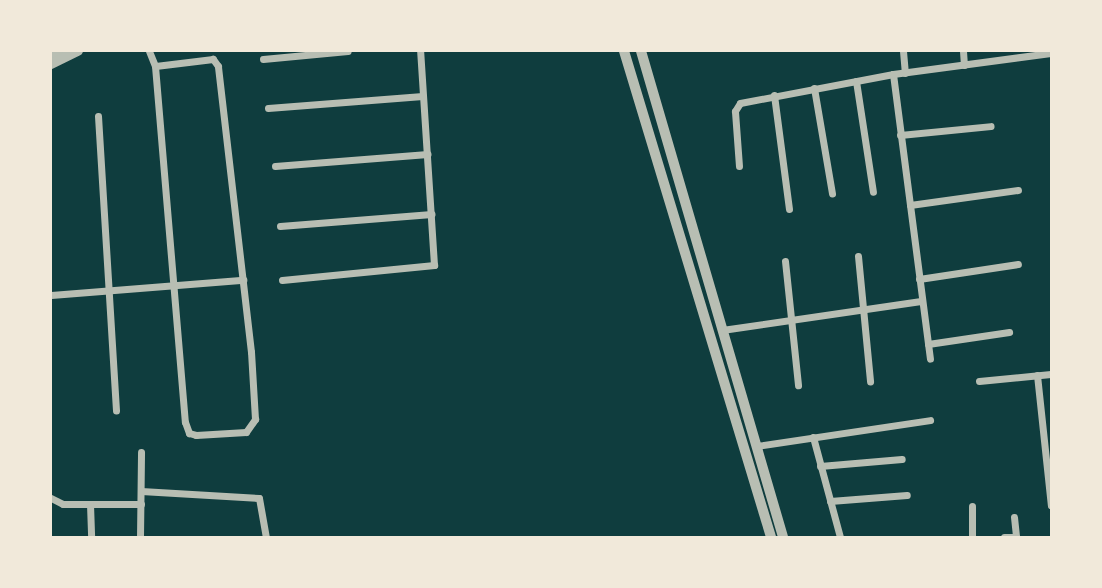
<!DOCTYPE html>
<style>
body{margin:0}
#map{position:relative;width:1102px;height:588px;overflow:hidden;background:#0f3d3e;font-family:"Noto Sans",sans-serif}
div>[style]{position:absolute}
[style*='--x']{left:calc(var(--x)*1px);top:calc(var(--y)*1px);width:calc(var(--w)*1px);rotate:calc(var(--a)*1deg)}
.minor>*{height:7px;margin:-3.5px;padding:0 3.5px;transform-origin:3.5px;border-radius:3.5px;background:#b8beb3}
.tertiary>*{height:10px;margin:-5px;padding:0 5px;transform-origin:5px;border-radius:5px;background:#b8beb3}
span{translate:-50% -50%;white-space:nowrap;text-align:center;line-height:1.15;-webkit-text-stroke:5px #f1e9da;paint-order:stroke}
.frame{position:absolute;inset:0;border:52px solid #f1e9da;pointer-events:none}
</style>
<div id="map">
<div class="minor">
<i style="--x:149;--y:51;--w:16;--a:68"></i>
<i style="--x:155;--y:66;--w:357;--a:85.2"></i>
<i style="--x:185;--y:422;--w:12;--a:70"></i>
<i style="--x:189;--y:433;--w:7;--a:16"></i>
<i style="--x:196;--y:435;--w:50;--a:-3.4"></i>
<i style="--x:246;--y:432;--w:16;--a:-55"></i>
<i style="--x:255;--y:419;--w:67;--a:-93.4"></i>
<i style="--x:251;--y:352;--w:288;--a:-96.6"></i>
<i style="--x:218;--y:66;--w:9;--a:-126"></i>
<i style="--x:213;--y:59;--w:58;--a:173.1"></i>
<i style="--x:903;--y:51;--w:22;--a:85"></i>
<i style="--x:963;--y:51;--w:14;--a:86"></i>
<i style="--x:263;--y:59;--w:85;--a:-5.4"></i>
<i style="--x:893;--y:74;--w:287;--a:82.6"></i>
<i style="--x:856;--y:81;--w:112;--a:81.3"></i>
<i style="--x:814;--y:88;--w:107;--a:80.3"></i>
<i style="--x:774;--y:95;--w:115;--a:82.5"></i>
<i style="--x:268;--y:108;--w:155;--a:-4.4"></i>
<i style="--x:98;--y:116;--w:295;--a:86.5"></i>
<i style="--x:900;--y:135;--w:91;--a:-5.6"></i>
<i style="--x:275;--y:166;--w:153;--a:-4.5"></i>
<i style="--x:739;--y:166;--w:55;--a:-94.2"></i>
<i style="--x:735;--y:111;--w:9;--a:-58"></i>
<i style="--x:740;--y:103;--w:156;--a:-10.7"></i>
<i style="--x:893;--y:74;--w:159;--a:-7.6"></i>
<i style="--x:910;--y:205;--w:109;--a:-7.9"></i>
<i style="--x:280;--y:226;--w:152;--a:-4.5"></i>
<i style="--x:858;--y:256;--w:126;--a:84.5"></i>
<i style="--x:785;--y:261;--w:125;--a:84"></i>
<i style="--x:919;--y:279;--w:100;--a:-8.6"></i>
<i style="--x:282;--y:280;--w:153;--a:-5.6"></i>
<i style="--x:434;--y:265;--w:214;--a:-93.7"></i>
<i style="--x:51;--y:295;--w:193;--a:-4.5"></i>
<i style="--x:722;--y:330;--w:201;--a:-8.3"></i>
<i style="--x:928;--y:344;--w:82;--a:-8.4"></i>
<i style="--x:1037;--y:375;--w:131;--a:83.9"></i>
<i style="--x:979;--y:381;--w:72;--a:-5.6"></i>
<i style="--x:813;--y:437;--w:104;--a:74.9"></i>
<i style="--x:757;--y:446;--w:175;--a:-8.5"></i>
<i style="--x:820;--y:466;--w:82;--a:-4.9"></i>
<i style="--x:141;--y:491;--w:118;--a:3.4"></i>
<i style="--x:259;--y:498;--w:40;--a:80"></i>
<i style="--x:51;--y:498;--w:13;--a:27"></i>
<i style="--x:63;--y:504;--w:78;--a:0"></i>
<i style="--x:830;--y:501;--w:77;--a:-4.5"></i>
<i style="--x:90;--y:504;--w:33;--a:88"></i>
<i style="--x:972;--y:506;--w:31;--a:90"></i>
<i style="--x:1014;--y:517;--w:20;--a:84"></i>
<i style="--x:140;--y:537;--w:85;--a:-89.3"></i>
<i style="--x:1004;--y:537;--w:12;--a:0"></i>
</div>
<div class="tertiary">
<i style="--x:624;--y:51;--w:508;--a:73.17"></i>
<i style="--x:641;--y:51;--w:506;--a:73.71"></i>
<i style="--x:51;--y:55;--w:10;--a:-24"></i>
<i style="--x:51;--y:64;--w:30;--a:-26"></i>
</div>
<div class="frame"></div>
</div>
